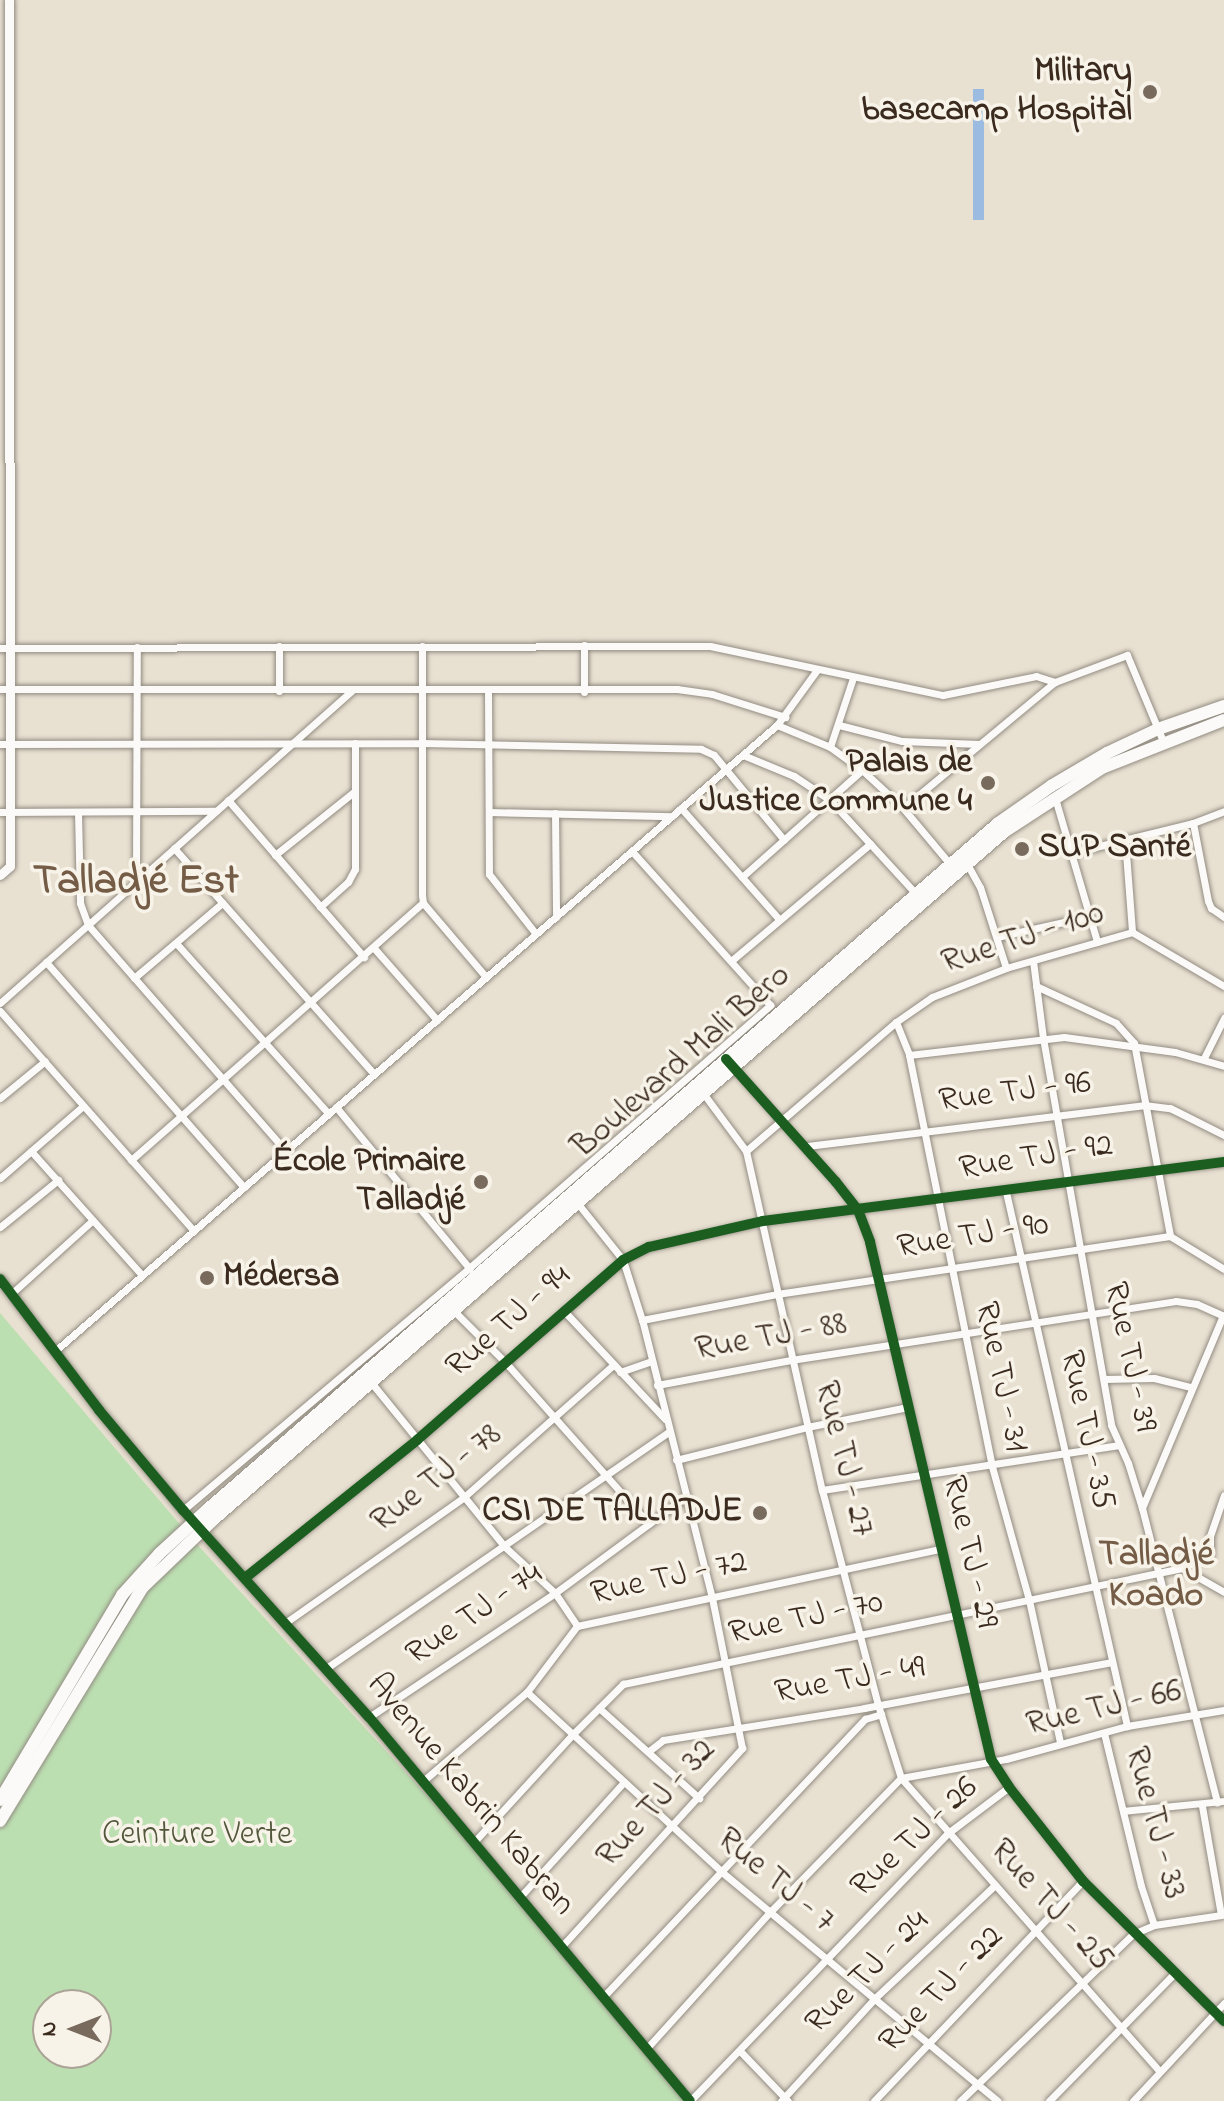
<!DOCTYPE html>
<meta charset="utf-8">
<style>
body{margin:0}
#map{position:relative;width:1224px;height:2101px;overflow:hidden;background:#e8e0d1;font-family:"Indie Flower",sans-serif}
div>[style]{position:absolute}
[style*='--x']{left:calc(var(--x)*1px);top:calc(var(--y)*1px);width:calc(var(--w)*1px);rotate:calc(var(--a)*1deg)}
.green>*{inset:0;background:#bcdfb1}
.water>*{inset:0;background:#9bbce0;transform-origin:0 0}
.roads{filter:drop-shadow(0 0 2px #928c82) drop-shadow(0 0 2px #928c82)}
.minor>*{height:7px;margin:-3.5px;padding:0 3.5px;transform-origin:3.5px;border-radius:3.5px;background:#fcfaf8}
.tertiary>*{height:9px;margin:-4.5px;padding:0 4.5px;transform-origin:4.5px;border-radius:4.5px;background:#fcfaf8}
.primary>*{height:12px;margin:-6px;padding:0 6px;transform-origin:6px;border-radius:6px;background:#fcfaf8}
.cycleway>*{height:10px;margin:-5px;padding:0 5px;transform-origin:5px;border-radius:5px;background:#1b5e20}
.dots>*{width:22px;height:22px;translate:-50% -50%;box-sizing:border-box;border:4px solid #f7f3e8;border-radius:50%}
span{translate:-50% -50%;white-space:nowrap;text-align:center;line-height:1.15;-webkit-text-stroke:7px #f7f3e8;paint-order:stroke}
.poi-label{font-size:34px;color:#3b2a1e;font-weight:700}
.right{translate:-100% -50%;text-align:right}
.left{translate:0 -50%;text-align:left}
.street-label{font-size:34px;color:#3b2a1e}
.park-label{font-size:34px;color:#52573c}
.neighbourhood-label{font-size:36px;color:#745c46;font-weight:700}
.district-label{font-size:42px;color:#745c46;font-weight:700}
.north{position:absolute;left:32px;top:1989px;width:80px;height:80px;box-sizing:border-box;background:#f7f3e8;border:2px solid #aca397;border-radius:50%;rotate:270deg;font-size:22px;font-weight:700;line-height:32px;text-align:center;color:#3b2a1e}
.north::after{content:'';display:block;margin:auto;width:28px;height:36px;background:#786a5d;clip-path:polygon(50% 0,100% 100%,50% 72%,0 100%)}
</style>
<div id="map">
<div class="green">
<i style="clip-path:polygon(evenodd,0 1313px,194px 1541px,440px 1810px,683px 2101px,0 2101px,0 1313px,48px 2005px,96px 2005px,96px 2053px,48px 2053px,48px 2005px)"></i>
</div>
<div class="water">
<i style="left:973px;top:89px;width:11px;height:131px"></i>
</div>
<div class="roads">
<div class="minor">
<i style="--x:279;--y:646;--w:45;--a:90"></i>
<i style="--x:422;--y:646;--w:249;--a:90"></i>
<i style="--x:422;--y:895;--w:8;--a:83"></i>
<i style="--x:423;--y:903;--w:97;--a:49.6"></i>
<i style="--x:0;--y:648;--w:710;--a:-0.16"></i>
<i style="--x:710;--y:646;--w:238;--a:11.9"></i>
<i style="--x:943;--y:695;--w:95;--a:-11.5"></i>
<i style="--x:1036;--y:676;--w:20;--a:18"></i>
<i style="--x:0;--y:689;--w:677;--a:0"></i>
<i style="--x:677;--y:689;--w:35;--a:8"></i>
<i style="--x:712;--y:694;--w:77;--a:17.5"></i>
<i style="--x:488;--y:691;--w:183;--a:89.7"></i>
<i style="--x:489;--y:874;--w:76;--a:51.9"></i>
<i style="--x:584;--y:692;--w:47;--a:-90"></i>
<i style="--x:777;--y:725;--w:57;--a:22.5"></i>
<i style="--x:830;--y:747;--w:39;--a:36"></i>
<i style="--x:862;--y:770;--w:56;--a:42.8"></i>
<i style="--x:903;--y:808;--w:73;--a:50"></i>
<i style="--x:839;--y:725;--w:65;--a:14.3"></i>
<i style="--x:902;--y:741;--w:77;--a:2.2"></i>
<i style="--x:0;--y:744;--w:422;--a:-0.1"></i>
<i style="--x:422;--y:743;--w:279;--a:1.2"></i>
<i style="--x:701;--y:749;--w:14;--a:25"></i>
<i style="--x:714;--y:755;--w:110;--a:50.5"></i>
<i style="--x:830;--y:747;--w:73;--a:-71.6"></i>
<i style="--x:743;--y:755;--w:55;--a:22.4"></i>
<i style="--x:794;--y:776;--w:43;--a:33.7"></i>
<i style="--x:830;--y:800;--w:127;--a:47.5"></i>
<i style="--x:1055;--y:798;--w:150;--a:73.7"></i>
<i style="--x:228;--y:800;--w:208;--a:49.1"></i>
<i style="--x:681;--y:808;--w:148;--a:48.6"></i>
<i style="--x:903;--y:808;--w:197;--a:-39.7"></i>
<i style="--x:1055;--y:682;--w:77;--a:-20.6"></i>
<i style="--x:1127;--y:655;--w:93;--a:67.3"></i>
<i style="--x:0;--y:812;--w:216;--a:-0.3"></i>
<i style="--x:78;--y:812;--w:91;--a:88.7"></i>
<i style="--x:80;--y:903;--w:23;--a:70"></i>
<i style="--x:88;--y:925;--w:300;--a:48.8"></i>
<i style="--x:489;--y:812;--w:183;--a:1.3"></i>
<i style="--x:555;--y:813;--w:104;--a:89.4"></i>
<i style="--x:1193;--y:823;--w:79;--a:79.1"></i>
<i style="--x:1208;--y:901;--w:8;--a:67"></i>
<i style="--x:1211;--y:908;--w:16;--a:35"></i>
<i style="--x:1125;--y:840;--w:92;--a:85.6"></i>
<i style="--x:1132;--y:932;--w:107;--a:30.4"></i>
<i style="--x:174;--y:848;--w:302;--a:48.5"></i>
<i style="--x:1071;--y:853;--w:126;--a:-13.8"></i>
<i style="--x:1193;--y:823;--w:33;--a:-21"></i>
<i style="--x:275;--y:855;--w:102;--a:-38.7"></i>
<i style="--x:966;--y:862;--w:29;--a:61"></i>
<i style="--x:980;--y:887;--w:85;--a:72.2"></i>
<i style="--x:742;--y:877;--w:161;--a:-41.7"></i>
<i style="--x:136;--y:882;--w:235;--a:-89.8"></i>
<i style="--x:320;--y:907;--w:38;--a:-42"></i>
<i style="--x:348;--y:882;--w:15;--a:-62"></i>
<i style="--x:355;--y:869;--w:126;--a:-90"></i>
<i style="--x:997;--y:937;--w:95;--a:-12.7"></i>
<i style="--x:176;--y:943;--w:229;--a:48.2"></i>
<i style="--x:374;--y:948;--w:96;--a:48.8"></i>
<i style="--x:731;--y:961;--w:182;--a:-40.1"></i>
<i style="--x:1033;--y:961;--w:78;--a:82.6"></i>
<i style="--x:1043;--y:1038;--w:393;--a:80"></i>
<i style="--x:1111;--y:1425;--w:42;--a:65.9"></i>
<i style="--x:1128;--y:1463;--w:47;--a:72.7"></i>
<i style="--x:1142;--y:1508;--w:304;--a:75.7"></i>
<i style="--x:46;--y:962;--w:300;--a:48.7"></i>
<i style="--x:134;--y:978;--w:116;--a:-40.4"></i>
<i style="--x:1036;--y:986;--w:88;--a:24.8"></i>
<i style="--x:1116;--y:1023;--w:27;--a:48"></i>
<i style="--x:1134;--y:1043;--w:196;--a:79.4"></i>
<i style="--x:0;--y:1003;--w:470;--a:-41.6"></i>
<i style="--x:0;--y:1011;--w:293;--a:48.6"></i>
<i style="--x:896;--y:1022;--w:35;--a:68"></i>
<i style="--x:909;--y:1055;--w:416;--a:78.6"></i>
<i style="--x:991;--y:1463;--w:142;--a:74.5"></i>
<i style="--x:1029;--y:1600;--w:145;--a:77.7"></i>
<i style="--x:909;--y:1055;--w:156;--a:-6.6"></i>
<i style="--x:1064;--y:1037;--w:112;--a:7.7"></i>
<i style="--x:1175;--y:1052;--w:51;--a:15.9"></i>
<i style="--x:1204;--y:1058;--w:45;--a:-63.4"></i>
<i style="--x:731;--y:1065;--w:157;--a:48.1"></i>
<i style="--x:836;--y:1182;--w:36;--a:52"></i>
<i style="--x:858;--y:1210;--w:34;--a:69"></i>
<i style="--x:870;--y:1242;--w:531;--a:76.83"></i>
<i style="--x:991;--y:1759;--w:33;--a:57"></i>
<i style="--x:1009;--y:1787;--w:120;--a:51.8"></i>
<i style="--x:1083;--y:1881;--w:199;--a:44.8"></i>
<i style="--x:703;--y:1093;--w:72;--a:53.4"></i>
<i style="--x:746;--y:1151;--w:347;--a:77.4"></i>
<i style="--x:822;--y:1490;--w:222;--a:75.4"></i>
<i style="--x:878;--y:1705;--w:77;--a:72.5"></i>
<i style="--x:901;--y:1778;--w:390;--a:48.6"></i>
<i style="--x:0;--y:1098;--w:58;--a:-39.4"></i>
<i style="--x:336;--y:1107;--w:210;--a:50.4"></i>
<i style="--x:807;--y:1146;--w:339;--a:-6.9"></i>
<i style="--x:1144;--y:1105;--w:26;--a:7"></i>
<i style="--x:1170;--y:1108;--w:60;--a:26.6"></i>
<i style="--x:31;--y:1151;--w:166;--a:48.2"></i>
<i style="--x:746;--y:1151;--w:198;--a:-40.7"></i>
<i style="--x:896;--y:1022;--w:44;--a:-34.8"></i>
<i style="--x:932;--y:997;--w:79;--a:-21.4"></i>
<i style="--x:1006;--y:968;--w:131;--a:-15.9"></i>
<i style="--x:131;--y:1160;--w:389;--a:-41.4"></i>
<i style="--x:0;--y:1178;--w:110;--a:-40.9"></i>
<i style="--x:1006;--y:1192;--w:548;--a:77.23"></i>
<i style="--x:0;--y:1227;--w:75;--a:-39"></i>
<i style="--x:1170;--y:1236;--w:63;--a:31.4"></i>
<i style="--x:11;--y:1294;--w:110;--a:-42.1"></i>
<i style="--x:453;--y:1310;--w:75;--a:45"></i>
<i style="--x:506;--y:1363;--w:215;--a:48.4"></i>
<i style="--x:564;--y:1311;--w:148;--a:46.9"></i>
<i style="--x:642;--y:1320;--w:137;--a:-10.9"></i>
<i style="--x:777;--y:1294;--w:397;--a:-8.4"></i>
<i style="--x:55;--y:1351;--w:956;--a:-40.93"></i>
<i style="--x:777;--y:725;--w:68;--a:-54"></i>
<i style="--x:620;--y:1372;--w:34;--a:-19"></i>
<i style="--x:1104;--y:1379;--w:50;--a:-1.1"></i>
<i style="--x:1154;--y:1378;--w:38;--a:14"></i>
<i style="--x:370;--y:1381;--w:214;--a:50.9"></i>
<i style="--x:505;--y:1547;--w:68;--a:42.6"></i>
<i style="--x:555;--y:1593;--w:40;--a:56"></i>
<i style="--x:657;--y:1385;--w:136;--a:-10.6"></i>
<i style="--x:791;--y:1360;--w:389;--a:-8.7"></i>
<i style="--x:1176;--y:1301;--w:21;--a:8"></i>
<i style="--x:1197;--y:1304;--w:30;--a:24"></i>
<i style="--x:676;--y:1460;--w:135;--a:-14.1"></i>
<i style="--x:807;--y:1427;--w:103;--a:-11.2"></i>
<i style="--x:822;--y:1490;--w:299;--a:-8.6"></i>
<i style="--x:1142;--y:1508;--w:209;--a:-67.2"></i>
<i style="--x:183;--y:1510;--w:375;--a:-40.2"></i>
<i style="--x:469;--y:1268;--w:400;--a:-41.1"></i>
<i style="--x:770;--y:1005;--w:207;--a:-131.9"></i>
<i style="--x:1182;--y:1568;--w:48;--a:29.7"></i>
<i style="--x:245;--y:1578;--w:221;--a:-38.7"></i>
<i style="--x:417;--y:1440;--w:274;--a:-41.1"></i>
<i style="--x:623;--y:1260;--w:29;--a:-27"></i>
<i style="--x:649;--y:1247;--w:117;--a:-12.8"></i>
<i style="--x:763;--y:1221;--w:465;--a:-7.3"></i>
<i style="--x:285;--y:1623;--w:219;--a:-35.1"></i>
<i style="--x:464;--y:1497;--w:199;--a:-41.5"></i>
<i style="--x:325;--y:1669;--w:418;--a:-34.6"></i>
<i style="--x:527;--y:1692;--w:267;--a:42.7"></i>
<i style="--x:723;--y:1873;--w:357;--a:39.7"></i>
<i style="--x:599;--y:1708;--w:135;--a:42"></i>
<i style="--x:369;--y:1717;--w:224;--a:-33.7"></i>
<i style="--x:555;--y:1593;--w:162;--a:-36.4"></i>
<i style="--x:1104;--y:1733;--w:157;--a:76.4"></i>
<i style="--x:1141;--y:1886;--w:41;--a:71.6"></i>
<i style="--x:649;--y:1751;--w:18;--a:-38"></i>
<i style="--x:663;--y:1740;--w:204;--a:-9"></i>
<i style="--x:864;--y:1708;--w:251;--a:-10.5"></i>
<i style="--x:901;--y:1778;--w:107;--a:-10.3"></i>
<i style="--x:1006;--y:1759;--w:125;--a:-15.3"></i>
<i style="--x:1127;--y:1726;--w:98;--a:-9.4"></i>
<i style="--x:423;--y:1781;--w:137;--a:-40.6"></i>
<i style="--x:527;--y:1692;--w:83;--a:-52.9"></i>
<i style="--x:577;--y:1626;--w:370;--a:-12"></i>
<i style="--x:1123;--y:1811;--w:101;--a:-5.7"></i>
<i style="--x:474;--y:1842;--w:147;--a:-47.5"></i>
<i style="--x:573;--y:1734;--w:71;--a:-45"></i>
<i style="--x:623;--y:1684;--w:571;--a:-11.72"></i>
<i style="--x:1182;--y:1568;--w:30;--a:-23"></i>
<i style="--x:1210;--y:1556;--w:20;--a:-90"></i>
<i style="--x:1210;--y:1536;--w:43;--a:-71.1"></i>
<i style="--x:520;--y:1897;--w:155;--a:-47.9"></i>
<i style="--x:562;--y:1946;--w:268;--a:-47.7"></i>
<i style="--x:742;--y:1748;--w:153;--a:-101.3"></i>
<i style="--x:712;--y:1598;--w:287;--a:-104.1"></i>
<i style="--x:642;--y:1320;--w:63;--a:-107.6"></i>
<i style="--x:623;--y:1260;--w:70;--a:-128.7"></i>
<i style="--x:604;--y:1996;--w:381;--a:-46.7"></i>
<i style="--x:865;--y:1719;--w:17;--a:-17"></i>
<i style="--x:647;--y:2048;--w:185;--a:-47.9"></i>
<i style="--x:771;--y:1911;--w:186;--a:-45.7"></i>
<i style="--x:740;--y:2051;--w:69;--a:46.2"></i>
<i style="--x:690;--y:2101;--w:372;--a:-46.1"></i>
<i style="--x:948;--y:1833;--w:76;--a:-37"></i>
<i style="--x:781;--y:2101;--w:138;--a:-47.6"></i>
<i style="--x:874;--y:1999;--w:166;--a:-43.3"></i>
<i style="--x:874;--y:2101;--w:303;--a:-46.5"></i>
<i style="--x:960;--y:2101;--w:240;--a:-44"></i>
<i style="--x:1133;--y:1934;--w:23;--a:-23"></i>
<i style="--x:1154;--y:1925;--w:68;--a:-8.5"></i>
<i style="--x:1221;--y:1915;--w:111;--a:-99.9"></i>
<i style="--x:1049;--y:2101;--w:178;--a:-45.5"></i>
<i style="--x:1133;--y:2101;--w:134;--a:-47.1"></i>
</div>
<div class="tertiary">
<i style="--x:0;--y:875;--w:13;--a:-42"></i>
<i style="--x:10;--y:866;--w:866;--a:-90.07"></i>
<i style="--x:0;--y:1279;--w:164;--a:52.9"></i>
<i style="--x:99;--y:1410;--w:131;--a:50"></i>
<i style="--x:183;--y:1510;--w:278;--a:48.1"></i>
<i style="--x:369;--y:1717;--w:500;--a:50.11"></i>
</div>
<div class="primary">
<i style="--x:0;--y:1800;--w:239;--a:-59.2"></i>
<i style="--x:122;--y:1595;--w:55;--a:-47.9"></i>
<i style="--x:159;--y:1554;--w:67;--a:-42.6"></i>
<i style="--x:208;--y:1509;--w:1045;--a:-40.96"></i>
<i style="--x:997;--y:824;--w:66;--a:-35.1"></i>
<i style="--x:1051;--y:786;--w:65;--a:-30.5"></i>
<i style="--x:1107;--y:753;--w:56;--a:-25.2"></i>
<i style="--x:1158;--y:729;--w:70;--a:-19.2"></i>
<i style="--x:0;--y:1821;--w:273;--a:-58.6"></i>
<i style="--x:142;--y:1588;--w:100;--a:-43.8"></i>
<i style="--x:214;--y:1519;--w:1047;--a:-41.01"></i>
<i style="--x:1004;--y:832;--w:117;--a:-33.1"></i>
<i style="--x:1102;--y:768;--w:131;--a:-21.5"></i>
</div>
</div>
<div class="cycleway">
<i style="--x:726;--y:1059;--w:165;--a:48.2"></i>
<i style="--x:836;--y:1182;--w:36;--a:52"></i>
<i style="--x:858;--y:1210;--w:34;--a:69"></i>
<i style="--x:870;--y:1242;--w:531;--a:76.83"></i>
<i style="--x:991;--y:1759;--w:33;--a:57"></i>
<i style="--x:1009;--y:1787;--w:120;--a:51.8"></i>
<i style="--x:1083;--y:1881;--w:199;--a:44.8"></i>
<i style="--x:0;--y:1279;--w:164;--a:52.9"></i>
<i style="--x:99;--y:1410;--w:131;--a:50"></i>
<i style="--x:183;--y:1510;--w:278;--a:48.1"></i>
<i style="--x:369;--y:1717;--w:500;--a:50.11"></i>
<i style="--x:245;--y:1578;--w:221;--a:-38.7"></i>
<i style="--x:417;--y:1440;--w:274;--a:-41.1"></i>
<i style="--x:623;--y:1260;--w:29;--a:-27"></i>
<i style="--x:649;--y:1247;--w:117;--a:-12.8"></i>
<i style="--x:763;--y:1221;--w:465;--a:-7.3"></i>
</div>
<div class="dots">
<i style="left:1150px;top:92px;background:#786a5d"></i>
<i style="left:988px;top:783px;background:#786a5d"></i>
<i style="left:1022px;top:849px;background:#786a5d"></i>
<i style="left:481px;top:1182px;background:#786a5d"></i>
<i style="left:207px;top:1278px;background:#786a5d"></i>
<i style="left:760px;top:1513px;background:#786a5d"></i>
</div>
<div class="poi-label">
<span class="right" style="left:1132px;top:92px">Military<br>basecamp Hospital</span>
<span class="right" style="left:972px;top:783px">Palais de<br>Justice Commune 4</span>
<span class="left" style="left:1038px;top:849px">SUP Santé</span>
<span class="right" style="left:465px;top:1182px">École Primaire<br>Talladjé</span>
<span class="left" style="left:223px;top:1278px">Médersa</span>
<span class="right" style="left:742px;top:1513px">CSI DE TALLADJE</span>
</div>
<div class="street-label">
<span style="left:1023px;top:939px;rotate:-18deg">Rue TJ - 100</span>
<span style="left:682px;top:1062px;rotate:-41deg">Boulevard Mali Bero</span>
<span style="left:1015px;top:1093px;rotate:-7deg">Rue TJ - 96</span>
<span style="left:1036px;top:1158px;rotate:-9deg">Rue TJ - 92</span>
<span style="left:973px;top:1237px;rotate:-9deg">Rue TJ - 90</span>
<span style="left:509px;top:1322px;rotate:-41deg">Rue TJ - 94</span>
<span style="left:771px;top:1338px;rotate:-10deg">Rue TJ - 88</span>
<span style="left:1129px;top:1357px;rotate:78deg">Rue TJ - 39</span>
<span style="left:1000px;top:1377px;rotate:78deg">Rue TJ - 31</span>
<span style="left:1086px;top:1430px;rotate:78deg">Rue TJ - 35</span>
<span style="left:843px;top:1459px;rotate:76deg">Rue TJ - 27</span>
<span style="left:437px;top:1479px;rotate:-38deg">Rue TJ - 78</span>
<span style="left:969px;top:1552px;rotate:77deg">Rue TJ - 29</span>
<span style="left:669px;top:1579px;rotate:-12deg">Rue TJ - 72</span>
<span style="left:475px;top:1615px;rotate:-34deg">Rue TJ - 74</span>
<span style="left:806px;top:1619px;rotate:-12deg">Rue TJ - 70</span>
<span style="left:850px;top:1681px;rotate:-10deg">Rue TJ - 49</span>
<span style="left:1104px;top:1709px;rotate:-13deg">Rue TJ - 66</span>
<span style="left:470px;top:1795px;rotate:50deg">Avenue Kabrin Kabran</span>
<span style="left:657px;top:1804px;rotate:-48deg">Rue TJ - 32</span>
<span style="left:1154px;top:1823px;rotate:75deg">Rue TJ - 33</span>
<span style="left:915px;top:1838px;rotate:-43deg">Rue TJ - 26</span>
<span style="left:775px;top:1881px;rotate:40deg">Rue TJ - 7</span>
<span style="left:1050px;top:1906px;rotate:48deg">Rue TJ - 25</span>
<span style="left:868px;top:1973px;rotate:-45deg">Rue TJ - 24</span>
<span style="left:942px;top:1990px;rotate:-46deg">Rue TJ - 22</span>
</div>
<div class="park-label">
<span style="left:197px;top:1836px">Ceinture Verte</span>
</div>
<div class="neighbourhood-label">
<span style="left:1156px;top:1576px">Talladjé<br>Koado</span>
</div>
<div class="district-label">
<span style="left:136px;top:882px">Talladjé Est</span>
</div>
<div class="north">N</div>
</div>
